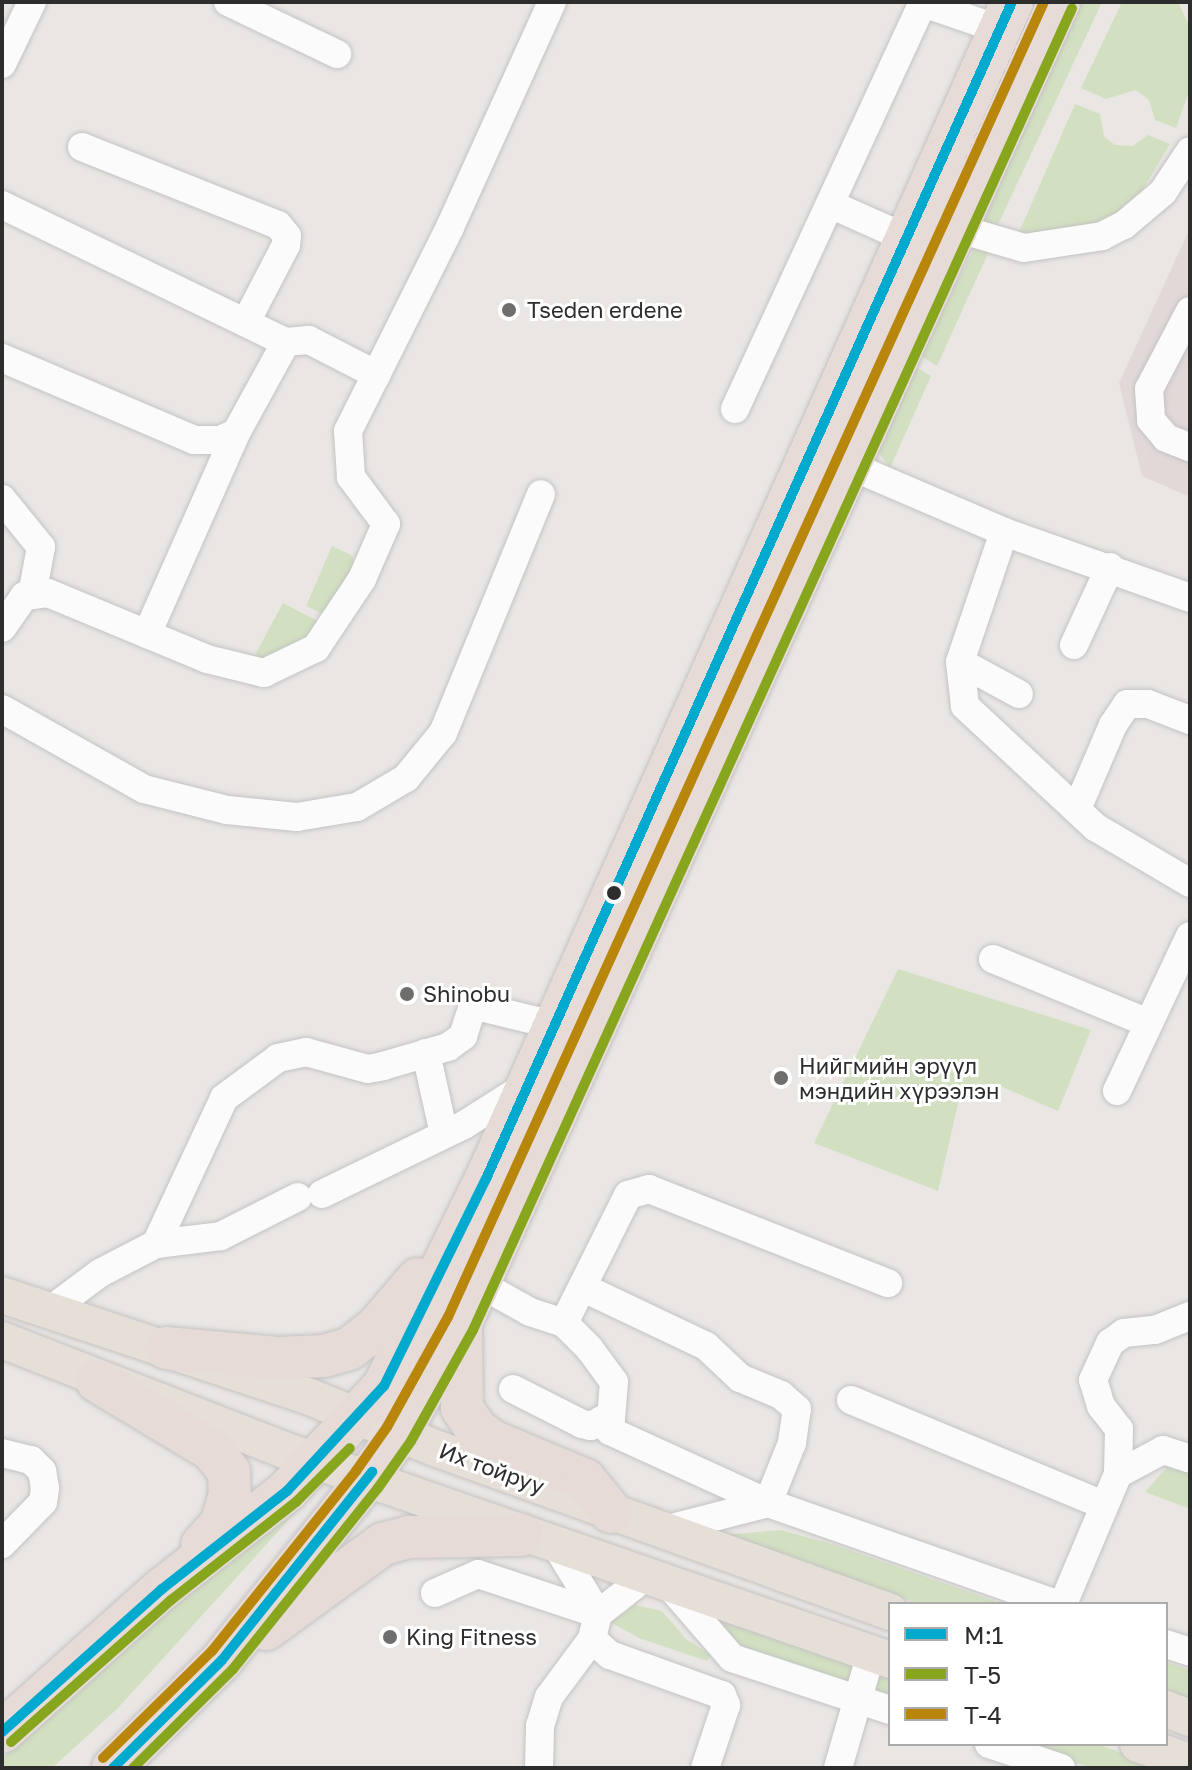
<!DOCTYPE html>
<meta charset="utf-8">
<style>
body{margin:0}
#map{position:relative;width:1192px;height:1770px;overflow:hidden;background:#e9e6e4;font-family:"Golos Text",sans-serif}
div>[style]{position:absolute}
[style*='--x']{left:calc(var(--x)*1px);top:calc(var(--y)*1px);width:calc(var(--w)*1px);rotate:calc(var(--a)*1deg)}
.medical>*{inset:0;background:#e2d8d8}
.green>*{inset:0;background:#d2e0c1}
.roads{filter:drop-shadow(0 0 2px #c4c3c4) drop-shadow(0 0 2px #c4c3c4)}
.minor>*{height:28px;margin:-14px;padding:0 14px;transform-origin:14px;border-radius:14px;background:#fcfbfb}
.major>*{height:36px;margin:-18px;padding:0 18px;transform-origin:18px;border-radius:18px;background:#e5dfd7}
.highway>*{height:42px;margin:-21px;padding:0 21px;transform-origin:21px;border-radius:21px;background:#e6dbd7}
.bus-1>*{height:10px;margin:-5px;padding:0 5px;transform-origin:5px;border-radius:5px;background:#00a9ce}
.bus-2>*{height:10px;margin:-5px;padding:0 5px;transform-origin:5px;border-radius:5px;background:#88a51e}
.bus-3>*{height:10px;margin:-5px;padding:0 5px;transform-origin:5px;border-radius:5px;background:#b8860b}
.dots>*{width:22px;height:22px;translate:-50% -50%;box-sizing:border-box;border:4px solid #fff;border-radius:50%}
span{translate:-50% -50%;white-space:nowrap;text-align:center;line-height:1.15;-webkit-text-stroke:6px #fff;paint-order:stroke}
.poi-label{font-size:22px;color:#2d2d2d}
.left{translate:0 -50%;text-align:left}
.street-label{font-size:22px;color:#2d2d2d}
.frame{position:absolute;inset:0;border:4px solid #2d2d2d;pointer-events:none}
.legend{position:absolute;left:888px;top:1602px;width:280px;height:144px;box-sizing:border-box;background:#fff;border:2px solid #ababab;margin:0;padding:10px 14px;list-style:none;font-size:24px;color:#2d2d2d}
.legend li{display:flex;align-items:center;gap:16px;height:40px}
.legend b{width:40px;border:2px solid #ababab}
</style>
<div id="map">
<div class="medical">
<i style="clip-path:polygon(1190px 228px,1190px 497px,1142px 476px,1119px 383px)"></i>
</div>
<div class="green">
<i style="clip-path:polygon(1079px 2px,1102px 2px,994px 233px,983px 220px)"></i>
<i style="clip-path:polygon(1122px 2px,1178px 2px,1188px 23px,1190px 89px,1176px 128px,1155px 120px,1149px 100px,1136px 90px,1106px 99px,1081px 88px)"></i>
<i style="clip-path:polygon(1075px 104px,1100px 114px,1104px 136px,1115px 145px,1133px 146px,1148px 135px,1170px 144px,1134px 204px,1107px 222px,1017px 237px)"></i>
<i style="clip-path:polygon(975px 247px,990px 249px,937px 366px,920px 355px)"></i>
<i style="clip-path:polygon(914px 366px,931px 376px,890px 468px,877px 450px)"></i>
<i style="clip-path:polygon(332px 546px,351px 555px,356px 564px,334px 619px,306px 606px)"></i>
<i style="clip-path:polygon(283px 603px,328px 626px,241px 681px)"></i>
<i style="clip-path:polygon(898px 969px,1091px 1030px,1058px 1111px,998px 1085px,960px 1095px,938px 1191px,814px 1143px)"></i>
<i style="clip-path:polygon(1168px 1466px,1190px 1468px,1190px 1509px,1145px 1492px)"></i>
<i style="clip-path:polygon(314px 1492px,117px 1709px,52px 1768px,2px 1768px,2px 1758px,220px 1560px)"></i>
<i style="clip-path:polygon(780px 1530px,832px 1544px,1003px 1604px,919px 1604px,724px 1535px)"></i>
<i style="clip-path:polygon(635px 1605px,662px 1611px,686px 1639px,711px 1655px,707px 1661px,639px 1638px,610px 1622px)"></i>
<i style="clip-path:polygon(699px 1610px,890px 1675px,890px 1698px,737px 1647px)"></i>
<i style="clip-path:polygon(1166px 1662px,1190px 1670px,1190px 1699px,1166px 1690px)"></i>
<i style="clip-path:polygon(1024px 1744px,1096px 1744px,1167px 1768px,1091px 1768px)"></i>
</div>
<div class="roads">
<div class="minor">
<i style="--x:228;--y:2;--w:121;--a:25.5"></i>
<i style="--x:2;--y:64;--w:69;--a:-64.2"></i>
<i style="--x:82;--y:147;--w:211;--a:21.7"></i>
<i style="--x:278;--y:225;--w:14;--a:51"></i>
<i style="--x:287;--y:236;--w:9;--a:96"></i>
<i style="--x:286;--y:245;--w:87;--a:117.5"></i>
<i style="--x:830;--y:204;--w:83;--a:24.1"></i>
<i style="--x:2;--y:205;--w:315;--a:25.8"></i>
<i style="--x:956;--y:228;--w:71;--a:16.4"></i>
<i style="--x:1024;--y:248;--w:79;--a:-8.7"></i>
<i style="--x:1102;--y:236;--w:25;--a:-27"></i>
<i style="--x:1124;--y:225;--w:51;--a:-40.2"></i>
<i style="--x:1163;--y:192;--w:49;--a:-56.6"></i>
<i style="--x:1190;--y:311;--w:88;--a:117.7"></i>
<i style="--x:1149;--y:389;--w:31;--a:86"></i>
<i style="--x:1151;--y:420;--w:23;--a:50"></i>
<i style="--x:1166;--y:438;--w:26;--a:21"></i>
<i style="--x:2;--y:358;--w:209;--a:23.1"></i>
<i style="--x:194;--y:440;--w:26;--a:0"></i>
<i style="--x:220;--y:440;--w:17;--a:-24"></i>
<i style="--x:236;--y:433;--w:104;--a:-61.2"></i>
<i style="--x:286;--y:342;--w:23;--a:-5"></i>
<i style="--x:309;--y:340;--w:76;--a:27.2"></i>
<i style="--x:735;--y:409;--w:447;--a:-65.2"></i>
<i style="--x:923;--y:3;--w:80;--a:18.9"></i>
<i style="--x:848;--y:465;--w:170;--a:23.2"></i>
<i style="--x:1004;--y:532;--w:137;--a:108.7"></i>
<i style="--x:960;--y:662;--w:44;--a:83.5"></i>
<i style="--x:965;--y:706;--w:178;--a:42.9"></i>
<i style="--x:1095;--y:827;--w:110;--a:30.5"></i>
<i style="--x:2;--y:499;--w:62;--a:50.9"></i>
<i style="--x:41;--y:547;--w:49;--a:100.6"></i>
<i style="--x:1004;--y:532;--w:197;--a:19.5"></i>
<i style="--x:2;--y:628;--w:39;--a:-55"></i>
<i style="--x:24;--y:596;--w:24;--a:-7"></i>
<i style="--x:48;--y:593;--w:172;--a:22.5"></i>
<i style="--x:207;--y:659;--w:59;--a:13.8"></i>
<i style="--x:264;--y:673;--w:58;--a:-25.7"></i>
<i style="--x:316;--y:648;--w:83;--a:-56.3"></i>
<i style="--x:362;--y:579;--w:60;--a:-66.4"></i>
<i style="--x:386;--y:524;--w:59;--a:-126.7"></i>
<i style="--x:351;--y:477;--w:46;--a:-93.7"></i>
<i style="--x:348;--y:431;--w:228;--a:-63.4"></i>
<i style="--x:450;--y:227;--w:247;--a:-65.6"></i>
<i style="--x:147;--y:634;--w:220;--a:-66.1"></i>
<i style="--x:1074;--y:645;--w:86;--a:-65.2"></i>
<i style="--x:960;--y:662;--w:67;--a:28.5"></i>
<i style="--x:2;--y:709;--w:163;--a:29.4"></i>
<i style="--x:144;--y:789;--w:86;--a:14.2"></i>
<i style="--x:227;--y:810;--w:70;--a:5.7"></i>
<i style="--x:297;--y:817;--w:61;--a:-9.5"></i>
<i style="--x:357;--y:807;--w:57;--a:-30.6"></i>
<i style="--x:406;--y:778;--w:58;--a:-50.6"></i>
<i style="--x:443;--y:733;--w:258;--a:-67.7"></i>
<i style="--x:1077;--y:809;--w:91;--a:-66.8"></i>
<i style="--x:1113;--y:725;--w:25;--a:-56"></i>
<i style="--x:1127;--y:704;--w:21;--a:0"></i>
<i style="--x:1148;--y:704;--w:45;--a:20.9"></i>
<i style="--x:993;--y:959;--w:168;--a:22.4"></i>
<i style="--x:426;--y:1053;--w:83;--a:77.5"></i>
<i style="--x:1117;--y:1091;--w:171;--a:-64.8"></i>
<i style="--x:322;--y:1194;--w:158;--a:-25.9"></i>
<i style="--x:464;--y:1125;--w:75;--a:-32.4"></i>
<i style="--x:156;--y:1244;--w:161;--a:-65"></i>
<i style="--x:224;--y:1098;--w:67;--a:-36.5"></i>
<i style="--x:278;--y:1058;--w:29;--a:-12"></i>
<i style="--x:306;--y:1052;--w:64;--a:15.3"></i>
<i style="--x:368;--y:1069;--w:15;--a:-11"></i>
<i style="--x:383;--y:1066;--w:68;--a:-16.3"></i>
<i style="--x:448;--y:1047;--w:19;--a:-36"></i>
<i style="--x:463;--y:1036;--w:28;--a:-72"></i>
<i style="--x:472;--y:1009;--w:8;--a:-14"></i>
<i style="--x:480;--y:1007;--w:76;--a:13.7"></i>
<i style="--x:480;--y:1284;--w:57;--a:29.2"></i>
<i style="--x:530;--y:1312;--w:36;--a:18"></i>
<i style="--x:564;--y:1323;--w:35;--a:45"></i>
<i style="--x:589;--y:1348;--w:42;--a:53.7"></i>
<i style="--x:614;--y:1382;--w:49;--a:94.7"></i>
<i style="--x:610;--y:1431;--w:174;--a:24.5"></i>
<i style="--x:768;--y:1503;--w:65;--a:-68.2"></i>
<i style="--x:792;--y:1443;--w:34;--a:-82"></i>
<i style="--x:797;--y:1409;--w:21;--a:-139"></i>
<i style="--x:781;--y:1395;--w:44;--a:-157.5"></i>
<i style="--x:740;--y:1378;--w:47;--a:-136.7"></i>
<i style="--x:706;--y:1346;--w:137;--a:-154.6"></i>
<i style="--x:49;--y:1311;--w:64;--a:-36.7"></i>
<i style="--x:100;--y:1273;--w:63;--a:-27.4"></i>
<i style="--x:156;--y:1244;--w:65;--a:-7"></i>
<i style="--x:221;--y:1236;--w:86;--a:-26.9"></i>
<i style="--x:564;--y:1323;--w:143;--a:-63.4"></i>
<i style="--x:628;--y:1195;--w:22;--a:-16"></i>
<i style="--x:649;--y:1189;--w:257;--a:21.5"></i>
<i style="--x:513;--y:1389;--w:77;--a:26.9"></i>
<i style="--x:582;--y:1424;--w:9;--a:13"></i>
<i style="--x:591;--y:1426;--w:18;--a:-29"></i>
<i style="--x:851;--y:1400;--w:273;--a:22.6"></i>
<i style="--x:2;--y:1453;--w:30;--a:14"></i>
<i style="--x:31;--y:1460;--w:16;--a:45"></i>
<i style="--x:42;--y:1471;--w:17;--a:80"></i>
<i style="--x:45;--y:1488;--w:14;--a:98"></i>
<i style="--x:43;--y:1502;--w:59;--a:134.3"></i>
<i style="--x:1118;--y:1474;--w:51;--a:-28.1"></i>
<i style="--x:1163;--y:1450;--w:28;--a:18"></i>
<i style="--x:660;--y:1531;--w:112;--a:-14.5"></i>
<i style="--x:768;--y:1503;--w:305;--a:19.3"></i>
<i style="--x:557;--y:1547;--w:79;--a:58.5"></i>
<i style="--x:669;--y:1585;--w:96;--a:49.2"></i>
<i style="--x:732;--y:1658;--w:166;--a:18.2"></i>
<i style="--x:435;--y:1593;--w:47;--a:-23.8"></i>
<i style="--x:478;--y:1574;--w:126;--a:18.4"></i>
<i style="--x:1063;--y:1604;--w:141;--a:-67.1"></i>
<i style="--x:1118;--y:1474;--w:45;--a:-88.7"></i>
<i style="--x:1119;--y:1429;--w:29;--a:-128"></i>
<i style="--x:1101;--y:1406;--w:27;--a:-107"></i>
<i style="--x:1093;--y:1380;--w:41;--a:-65.3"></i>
<i style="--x:1110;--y:1343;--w:17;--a:-36"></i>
<i style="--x:1124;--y:1333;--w:31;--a:-6"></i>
<i style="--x:1155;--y:1330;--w:38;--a:-22"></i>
<i style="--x:592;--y:1639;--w:24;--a:42"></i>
<i style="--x:610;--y:1655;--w:119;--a:19.7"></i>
<i style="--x:722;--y:1695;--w:11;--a:68"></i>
<i style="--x:726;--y:1705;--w:66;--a:108.4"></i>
<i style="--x:1166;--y:1644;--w:25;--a:18"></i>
<i style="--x:989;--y:1744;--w:76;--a:18.4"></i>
<i style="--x:539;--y:1768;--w:42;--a:-88.6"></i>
<i style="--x:540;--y:1726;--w:30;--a:-73"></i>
<i style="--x:549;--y:1697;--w:72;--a:-53.4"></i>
<i style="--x:592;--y:1639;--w:26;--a:-77"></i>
<i style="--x:598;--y:1614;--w:60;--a:-38.2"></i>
<i style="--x:838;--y:1768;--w:119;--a:-73.9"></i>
</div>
<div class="major">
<i style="--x:2;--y:1295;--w:324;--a:18.3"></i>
<i style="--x:310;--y:1397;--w:135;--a:22.2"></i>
<i style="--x:435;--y:1448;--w:484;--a:19.8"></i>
<i style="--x:2;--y:1340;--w:303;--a:21.3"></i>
<i style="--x:284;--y:1450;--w:641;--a:19.11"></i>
<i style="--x:1166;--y:1709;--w:26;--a:21"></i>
<i style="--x:1138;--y:1744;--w:55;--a:19.1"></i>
</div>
<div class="highway">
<i style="--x:461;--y:1328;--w:80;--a:89.3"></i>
<i style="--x:462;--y:1408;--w:27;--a:56"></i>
<i style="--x:477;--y:1430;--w:19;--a:36"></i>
<i style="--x:492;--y:1441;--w:101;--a:22.8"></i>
<i style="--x:585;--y:1480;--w:41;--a:50.9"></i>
<i style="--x:166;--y:1348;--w:112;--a:5.1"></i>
<i style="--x:278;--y:1358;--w:46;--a:-2.5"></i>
<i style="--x:324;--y:1356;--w:26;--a:-16"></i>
<i style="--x:349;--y:1349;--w:36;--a:-38"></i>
<i style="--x:377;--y:1327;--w:63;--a:-49.5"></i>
<i style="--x:97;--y:1381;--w:134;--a:31"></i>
<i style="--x:212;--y:1450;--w:28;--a:52"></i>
<i style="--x:229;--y:1472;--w:23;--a:88"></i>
<i style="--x:230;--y:1495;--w:30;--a:107"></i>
<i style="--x:221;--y:1524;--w:28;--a:132"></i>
<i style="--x:266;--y:1629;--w:145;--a:-36"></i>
<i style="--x:383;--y:1544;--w:28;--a:-15"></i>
<i style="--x:410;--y:1537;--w:111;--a:-1"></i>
<i style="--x:2;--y:1732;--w:215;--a:-41.8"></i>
<i style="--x:162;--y:1589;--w:159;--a:-38.1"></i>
<i style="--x:287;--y:1491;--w:143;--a:-47.3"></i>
<i style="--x:384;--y:1386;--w:231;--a:-63.8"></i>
<i style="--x:486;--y:1179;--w:1289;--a:-65.92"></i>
<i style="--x:113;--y:1768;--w:153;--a:-44.7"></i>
<i style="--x:222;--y:1660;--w:232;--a:-51.3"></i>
<i style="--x:367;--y:1479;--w:55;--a:-54.6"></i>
<i style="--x:399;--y:1434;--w:127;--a:-60.8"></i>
<i style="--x:461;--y:1323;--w:1450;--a:-65.64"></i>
</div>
</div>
<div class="bus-1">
<i style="--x:2;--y:1732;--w:215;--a:-41.8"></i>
<i style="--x:162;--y:1589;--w:159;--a:-38.1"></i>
<i style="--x:287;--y:1491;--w:143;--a:-47.3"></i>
<i style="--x:384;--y:1386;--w:231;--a:-63.8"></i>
<i style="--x:486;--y:1179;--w:1289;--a:-65.92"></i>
<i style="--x:113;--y:1768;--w:153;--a:-44.7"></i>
<i style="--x:222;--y:1660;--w:241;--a:-51.4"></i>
</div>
<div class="bus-2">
<i style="--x:11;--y:1742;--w:214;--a:-41.6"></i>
<i style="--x:171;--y:1600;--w:159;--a:-38.1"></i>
<i style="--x:296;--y:1502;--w:76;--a:-45"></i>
<i style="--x:133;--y:1768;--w:141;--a:-44.7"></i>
<i style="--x:233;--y:1669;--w:232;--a:-51.3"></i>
<i style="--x:378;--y:1488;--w:57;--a:-54.9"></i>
<i style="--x:411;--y:1441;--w:127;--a:-60.8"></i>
<i style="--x:473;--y:1330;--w:1451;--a:-65.62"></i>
</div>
<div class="bus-3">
<i style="--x:103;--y:1758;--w:153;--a:-44.5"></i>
<i style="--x:212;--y:1651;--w:231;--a:-51.3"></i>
<i style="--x:356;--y:1471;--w:54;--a:-54.8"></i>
<i style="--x:387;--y:1427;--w:126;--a:-61"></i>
<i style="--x:448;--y:1317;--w:1444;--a:-65.62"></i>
</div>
<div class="dots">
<i style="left:509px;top:310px;background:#6f6e6d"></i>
<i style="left:614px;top:893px;background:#2d2d2d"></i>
<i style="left:407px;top:994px;background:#6f6e6d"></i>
<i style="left:781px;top:1078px;background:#6f6e6d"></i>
<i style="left:390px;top:1637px;background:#6f6e6d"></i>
</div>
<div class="poi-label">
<span class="left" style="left:527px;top:310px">Tseden erdene</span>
<span class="left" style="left:423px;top:994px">Shinobu</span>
<span class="left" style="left:799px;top:1078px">Нийгмийн эрүүл<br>мэндийн хүрээлэн</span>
<span class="left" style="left:406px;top:1637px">King Fitness</span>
</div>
<div class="street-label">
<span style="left:492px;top:1468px;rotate:20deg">Их тойруу</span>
</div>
<div class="frame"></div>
<ul class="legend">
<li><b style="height:10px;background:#00a9ce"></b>М:1</li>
<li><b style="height:10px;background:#88a51e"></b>Т-5</li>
<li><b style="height:10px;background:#b8860b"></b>Т-4</li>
</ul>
</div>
